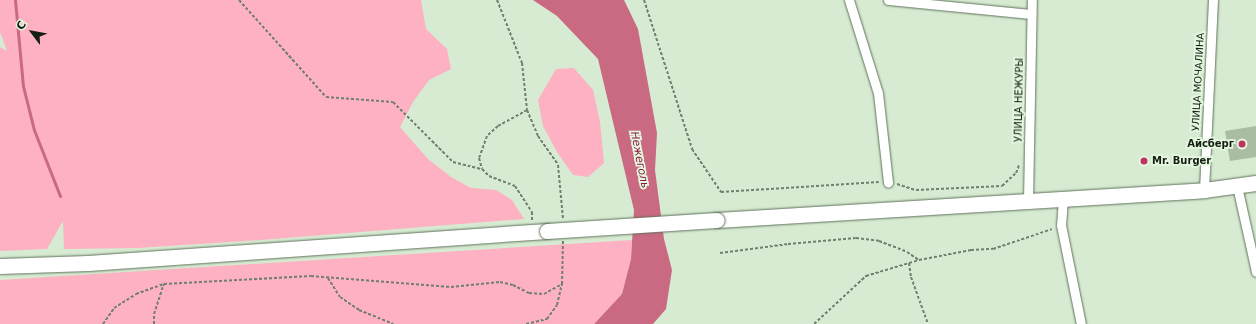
<!DOCTYPE html>
<meta charset="utf-8">
<style>
body{margin:0}
#map{position:relative;width:1256px;height:324px;overflow:hidden;background:#d6ebd1;font-family:"DejaVu Sans",sans-serif}
div>[style]{position:absolute}
[style*='--x']{left:calc(var(--x)*1px);top:calc(var(--y)*1px);width:calc(var(--w)*1px);rotate:calc(var(--a)*1deg)}
.green>*{inset:0;background:#feb1c2}
.water>*{inset:0;background:#ca6982}
.stream>*{height:3px;margin:-1.5px;padding:0 1.5px;transform-origin:1.5px;border-radius:1.5px;background:#ca6982}
.building>*{inset:0;background:#a9bda4}
.path>*{height:2px;margin-top:-1px;transform-origin:0;background:repeating-linear-gradient(90deg,#717f6e 0 3px,transparent 0 5px)}
.roads{filter:drop-shadow(0 0 1px #60725c) drop-shadow(0 0 1px #60725c)}
.street>*{height:9px;margin:-4.5px;padding:0 4.5px;transform-origin:4.5px;border-radius:4.5px;background:#fff}
.primary>*{height:15px;margin:-7.5px;padding:0 7.5px;transform-origin:7.5px;border-radius:7.5px;background:#fff}
.bridges{filter:drop-shadow(0 0 1px #60725c) drop-shadow(0 0 1px #60725c)}
.primary-bridge>*{height:15px;margin:-7.5px;padding:0 7.5px;transform-origin:7.5px;border-radius:7.5px;background:#fff}
.dots>*{width:11px;height:11px;translate:-50% -50%;box-sizing:border-box;border:2px solid #e3f8de;border-radius:50%}
span{translate:-50% -50%;white-space:nowrap;text-align:center;line-height:1.15;-webkit-text-stroke:3.5px #e3f8de;paint-order:stroke}
.street-label{font-size:10px;color:#161d14}
.poi-label{font-size:10px;color:#161d14;font-weight:700}
.right{translate:-100% -50%;text-align:right}
.left{translate:0 -50%;text-align:left}
.water-label{font-size:11px;color:#901845;font-style:italic}
.north{position:absolute;left:12px;top:12px;width:40px;height:40px;-webkit-text-stroke:3px #e3f8de;paint-order:stroke;rotate:302deg;font-size:11px;font-weight:700;line-height:16px;text-align:center;color:#161d14}
.north::after{content:'';display:block;margin:auto;width:14px;height:18px;background:#161d14;clip-path:polygon(50% 0,100% 100%,50% 72%,0 100%)}
</style>
<div id="map">
<div class="green">
<i style="clip-path:polygon(0 0,421px 0,426px 29px,447px 49px,451px 69px,429px 80px,413px 102px,400px 127px,428px 159px,451px 177px,471px 188px,496px 190px,512px 200px,524px 219px,261px 240px,138px 248px,64px 249px,63px 221px,47px 249px,0 251px,0 47px,7px 51px,0 32px)"></i>
<i style="clip-path:polygon(574px 68px,593px 90px,600px 122px,604px 163px,588px 177px,573px 175px,557px 152px,543px 126px,538px 100px,556px 69px)"></i>
<i style="clip-path:polygon(632px 240px,631px 259px,622px 294px,594px 324px,0 324px,0 280px)"></i>
</div>
<div class="water">
<i style="clip-path:polygon(533px 0,624px 0,638px 29px,657px 133px,655px 170px,664px 239px,672px 270px,666px 309px,653px 324px,594px 324px,622px 294px,631px 259px,634px 210px,598px 59px,557px 16px)"></i>
</div>
<div class="stream">
<i style="--x:15;--y:0;--w:86;--a:84.7"></i>
<i style="--x:23;--y:86;--w:45;--a:76"></i>
<i style="--x:34;--y:130;--w:71;--a:68.5"></i>
</div>
<div class="building">
<i style="clip-path:polygon(1256px 126px,1256px 157px,1230px 161px,1225px 131px)"></i>
</div>
<div class="path">
<i style="--x:239;--y:0;--w:130;--a:48.1"></i>
<i style="--x:326;--y:97;--w:67;--a:4.3"></i>
<i style="--x:393;--y:102;--w:85;--a:45"></i>
<i style="--x:453;--y:162;--w:30;--a:14"></i>
<i style="--x:497;--y:0;--w:68;--a:68.4"></i>
<i style="--x:522;--y:63;--w:47;--a:83.9"></i>
<i style="--x:527;--y:110;--w:28;--a:67"></i>
<i style="--x:538;--y:136;--w:35;--a:55"></i>
<i style="--x:558;--y:165;--w:54;--a:84.7"></i>
<i style="--x:644;--y:0;--w:157;--a:72.1"></i>
<i style="--x:692;--y:149;--w:52;--a:56"></i>
<i style="--x:721;--y:192;--w:158;--a:-3.6"></i>
<i style="--x:527;--y:110;--w:33;--a:151"></i>
<i style="--x:498;--y:126;--w:15;--a:138"></i>
<i style="--x:487;--y:136;--w:23;--a:110"></i>
<i style="--x:479;--y:158;--w:11;--a:75"></i>
<i style="--x:482;--y:169;--w:10;--a:45"></i>
<i style="--x:489;--y:176;--w:28;--a:21"></i>
<i style="--x:515;--y:186;--w:31;--a:57"></i>
<i style="--x:532;--y:212;--w:8;--a:90"></i>
<i style="--x:897;--y:184;--w:20;--a:18"></i>
<i style="--x:916;--y:190;--w:86;--a:-2.7"></i>
<i style="--x:1002;--y:186;--w:19;--a:-43"></i>
<i style="--x:1016;--y:173;--w:9;--a:-69"></i>
<i style="--x:720;--y:253;--w:69;--a:-7.5"></i>
<i style="--x:788;--y:244;--w:68;--a:-5"></i>
<i style="--x:856;--y:238;--w:23;--a:7"></i>
<i style="--x:879;--y:241;--w:30;--a:21"></i>
<i style="--x:907;--y:252;--w:14;--a:34"></i>
<i style="--x:909;--y:263;--w:14;--a:82"></i>
<i style="--x:911;--y:277;--w:50;--a:70.1"></i>
<i style="--x:328;--y:278;--w:22;--a:58"></i>
<i style="--x:340;--y:297;--w:23;--a:34"></i>
<i style="--x:359;--y:310;--w:37;--a:22"></i>
<i style="--x:103;--y:324;--w:19;--a:-55"></i>
<i style="--x:114;--y:308;--w:26;--a:-32"></i>
<i style="--x:136;--y:294;--w:30;--a:-20"></i>
<i style="--x:164;--y:284;--w:147;--a:-3.1"></i>
<i style="--x:311;--y:276;--w:140;--a:4.5"></i>
<i style="--x:451;--y:287;--w:49;--a:-5.8"></i>
<i style="--x:500;--y:282;--w:13;--a:13"></i>
<i style="--x:513;--y:285;--w:18;--a:27"></i>
<i style="--x:529;--y:293;--w:15;--a:4"></i>
<i style="--x:544;--y:294;--w:21;--a:-29"></i>
<i style="--x:154;--y:324;--w:10;--a:-90"></i>
<i style="--x:154;--y:314;--w:32;--a:-72"></i>
<i style="--x:526;--y:324;--w:22;--a:-13"></i>
<i style="--x:547;--y:319;--w:17;--a:-54"></i>
<i style="--x:557;--y:305;--w:22;--a:-77"></i>
<i style="--x:562;--y:284;--w:43;--a:-88.7"></i>
<i style="--x:814;--y:324;--w:71;--a:-42.7"></i>
<i style="--x:866;--y:276;--w:55;--a:-16.8"></i>
<i style="--x:919;--y:260;--w:53;--a:-10.9"></i>
<i style="--x:971;--y:250;--w:22;--a:-3"></i>
<i style="--x:993;--y:249;--w:62;--a:-18.7"></i>
</div>
<div class="roads">
<div class="street">
<i style="--x:849;--y:0;--w:97;--a:72.7"></i>
<i style="--x:878;--y:93;--w:90;--a:83.6"></i>
<i style="--x:888;--y:0;--w:144;--a:5.6"></i>
<i style="--x:1237;--y:186;--w:88;--a:77.5"></i>
<i style="--x:1204;--y:190;--w:190;--a:-87.3"></i>
<i style="--x:1063;--y:198;--w:27;--a:94"></i>
<i style="--x:1061;--y:225;--w:101;--a:78.6"></i>
<i style="--x:1028;--y:200;--w:200;--a:-88.9"></i>
</div>
<div class="primary">
<i style="--x:717;--y:220;--w:488;--a:-3.5"></i>
<i style="--x:1204;--y:190;--w:52;--a:-7.7"></i>
<i style="--x:0;--y:266;--w:88;--a:-2"></i>
<i style="--x:88;--y:263;--w:460;--a:-4"></i>
</div>
</div>
<div class="bridges">
<div class="primary-bridge">
<i style="--x:547;--y:231;--w:170;--a:-3.7"></i>
</div>
</div>
<div class="dots">
<i style="left:1242px;top:144px;background:#bf3262"></i>
<i style="left:1144px;top:161px;background:#bf3262"></i>
</div>
<div class="street-label">
<span style="left:1198px;top:82px;rotate:-87deg">УЛИЦА МОЧАЛИНА</span>
<span style="left:1019px;top:100px;rotate:-89deg">УЛИЦА НЕЖУРЫ</span>
</div>
<div class="poi-label">
<span class="right" style="left:1234px;top:144px">Айсберг</span>
<span class="left" style="left:1152px;top:161px">Mr. Burger</span>
</div>
<div class="water-label">
<span style="left:639px;top:160px;rotate:79deg">Нежеголь</span>
</div>
<div class="north">С</div>
</div>
